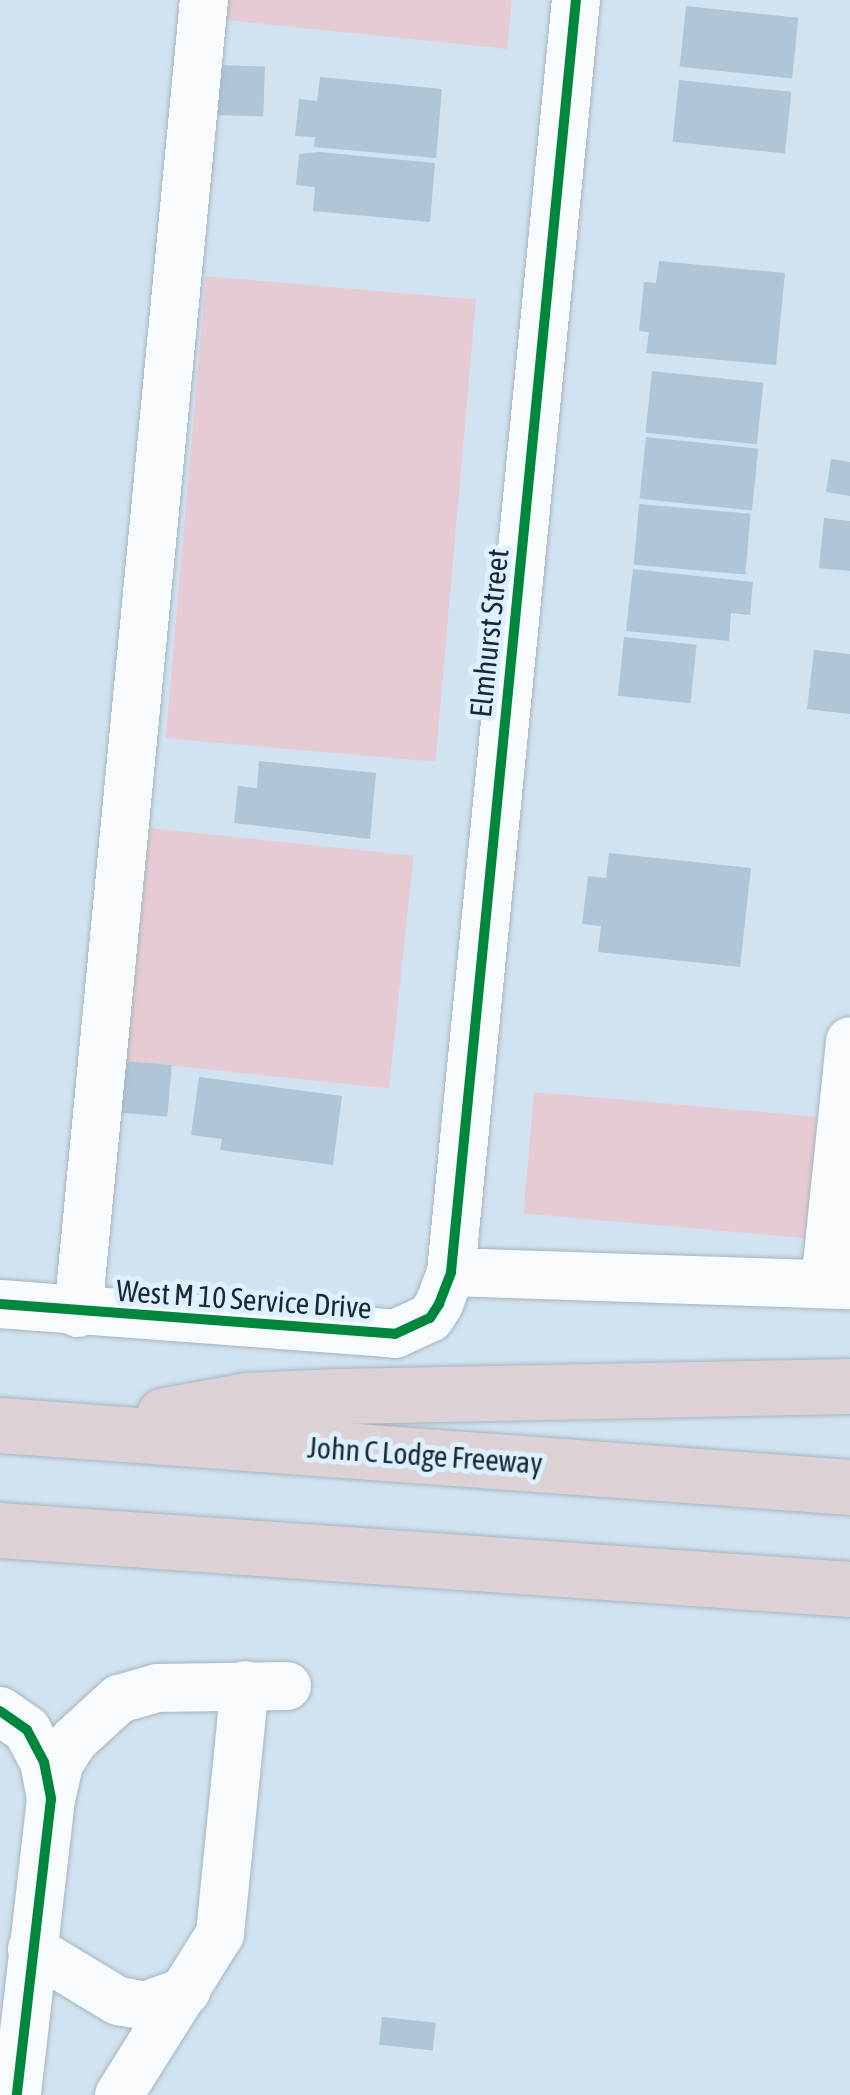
<!DOCTYPE html>
<style>
body{margin:0}
#map{position:relative;width:850px;height:2095px;overflow:hidden;background:#d1e3f0;font-family:"Asap Condensed",sans-serif}
div>[style]{position:absolute}
[style*='--x']{left:calc(var(--x)*1px);top:calc(var(--y)*1px);width:calc(var(--w)*1px);rotate:calc(var(--a)*1deg)}
.green>*{inset:0;background:#e7cbd4;transform-origin:0 0}
.building>*{inset:0;background:#aec6d7;transform-origin:0 0}
.roads{filter:drop-shadow(0 0 2px #a7b5c0) drop-shadow(0 0 2px #a7b5c0)}
.minor>*{height:48px;margin:-24px;padding:0 24px;transform-origin:24px;border-radius:24px;background:#f8fbfd}
.highway>*{height:55px;margin:-27.5px;padding:0 27.5px;transform-origin:27.5px;border-radius:27.5px;background:#dcd1d5}
.cycleway>*{height:10px;margin:-5px;padding:0 5px;transform-origin:5px;border-radius:5px;background:#00873e}
span{translate:-50% -50%;white-space:nowrap;text-align:center;line-height:1.15;-webkit-text-stroke:10px #ddf0ff;paint-order:stroke}
.street-label{font-size:30px;color:#1c2831}
</style>
<div id="map">
<div class="green">
<i style="clip-path:polygon(228px 0,512px 0,507px 49px,226px 20px)"></i>
<i style="left:206px;top:276px;width:271px;height:464px;rotate:5deg"></i>
<i style="left:150px;top:828px;width:265px;height:234px;rotate:6deg"></i>
<i style="left:534px;top:1092px;width:286px;height:122px;rotate:5deg"></i>
</div>
<div class="building">
<i style="left:686px;top:6px;width:113px;height:61px;rotate:6deg"></i>
<i style="left:219px;top:65px;width:46px;height:50px;rotate:2deg"></i>
<i style="clip-path:polygon(320px 77px,442px 89px,436px 158px,314px 147px,315px 137px,295px 136px,299px 99px,317px 101px)"></i>
<i style="left:679px;top:80px;width:113px;height:62px;rotate:6deg"></i>
<i style="clip-path:polygon(319px 152px,435px 163px,430px 222px,313px 211px,315px 187px,296px 185px,299px 154px)"></i>
<i style="clip-path:polygon(659px 261px,785px 273px,776px 365px,646px 353px,649px 332px,639px 331px,644px 282px,656px 283px)"></i>
<i style="left:652px;top:371px;width:112px;height:62px;rotate:6deg"></i>
<i style="left:646px;top:437px;width:113px;height:62px;rotate:6deg"></i>
<i style="clip-path:polygon(831px 459px,850px 462px,850px 496px,826px 492px)"></i>
<i style="left:639px;top:504px;width:112px;height:61px;rotate:5deg"></i>
<i style="clip-path:polygon(824px 518px,850px 521px,850px 571px,819px 568px)"></i>
<i style="clip-path:polygon(633px 569px,753px 582px,750px 615px,731px 613px,729px 641px,626px 631px)"></i>
<i style="left:624px;top:637px;width:73px;height:59px;rotate:6deg"></i>
<i style="clip-path:polygon(814px 650px,850px 654px,850px 714px,807px 709px)"></i>
<i style="clip-path:polygon(259px 761px,376px 773px,370px 839px,234px 823px,238px 786px,257px 788px)"></i>
<i style="clip-path:polygon(609px 853px,751px 868px,740px 967px,598px 952px,601px 926px,582px 924px,588px 876px,606px 878px)"></i>
<i style="left:126px;top:1061px;width:46px;height:52px;rotate:5deg"></i>
<i style="clip-path:polygon(199px 1077px,342px 1096px,333px 1165px,220px 1150px,222px 1139px,191px 1135px)"></i>
<i style="left:382px;top:2017px;width:54px;height:28px;rotate:6deg"></i>
</div>
<div class="roads">
<div class="minor">
<i style="--x:451;--y:1272;--w:399;--a:1.9"></i>
<i style="--x:825;--y:1284;--w:244;--a:-84.1"></i>
<i style="--x:0;--y:1304;--w:396;--a:4.3"></i>
<i style="--x:395;--y:1334;--w:38;--a:-25"></i>
<i style="--x:430;--y:1318;--w:17;--a:-57"></i>
<i style="--x:439;--y:1304;--w:34;--a:-69"></i>
<i style="--x:451;--y:1272;--w:1278;--a:-84.39"></i>
<i style="--x:78;--y:1313;--w:1319;--a:-84.52"></i>
<i style="--x:0;--y:1711;--w:33;--a:35"></i>
<i style="--x:27;--y:1730;--w:36;--a:62"></i>
<i style="--x:44;--y:1762;--w:38;--a:79"></i>
<i style="--x:51;--y:1799;--w:298;--a:96.6"></i>
<i style="--x:51;--y:1799;--w:36;--a:-77"></i>
<i style="--x:59;--y:1764;--w:28;--a:-58"></i>
<i style="--x:74;--y:1740;--w:61;--a:-42.3"></i>
<i style="--x:119;--y:1699;--w:40;--a:-16"></i>
<i style="--x:157;--y:1688;--w:130;--a:-0.9"></i>
<i style="--x:32;--y:1949;--w:100;--a:31.2"></i>
<i style="--x:118;--y:2001;--w:27;--a:10"></i>
<i style="--x:145;--y:2006;--w:44;--a:-20.1"></i>
<i style="--x:119;--y:2095;--w:190;--a:-57.9"></i>
<i style="--x:220;--y:1934;--w:250;--a:-84.3"></i>
</div>
<div class="highway">
<i style="--x:164;--y:1415;--w:84;--a:-10.2"></i>
<i style="--x:247;--y:1400;--w:91;--a:-2.5"></i>
<i style="--x:338;--y:1396;--w:512;--a:-1.12"></i>
<i style="--x:0;--y:1425;--w:852;--a:4.17"></i>
<i style="--x:0;--y:1530;--w:852;--a:3.97"></i>
</div>
</div>
<div class="cycleway">
<i style="--x:0;--y:1304;--w:396;--a:4.3"></i>
<i style="--x:395;--y:1334;--w:38;--a:-25"></i>
<i style="--x:430;--y:1318;--w:17;--a:-57"></i>
<i style="--x:439;--y:1304;--w:34;--a:-69"></i>
<i style="--x:451;--y:1272;--w:1278;--a:-84.39"></i>
<i style="--x:0;--y:1711;--w:33;--a:35"></i>
<i style="--x:27;--y:1730;--w:36;--a:62"></i>
<i style="--x:44;--y:1762;--w:38;--a:79"></i>
<i style="--x:51;--y:1799;--w:298;--a:96.6"></i>
</div>
<div class="street-label">
<span style="left:489px;top:633px;rotate:-84deg">Elmhurst Street</span>
<span style="left:244px;top:1299px;rotate:4deg">West M 10 Service Drive</span>
<span style="left:425px;top:1455px;rotate:4deg">John C Lodge Freeway</span>
</div>
</div>
